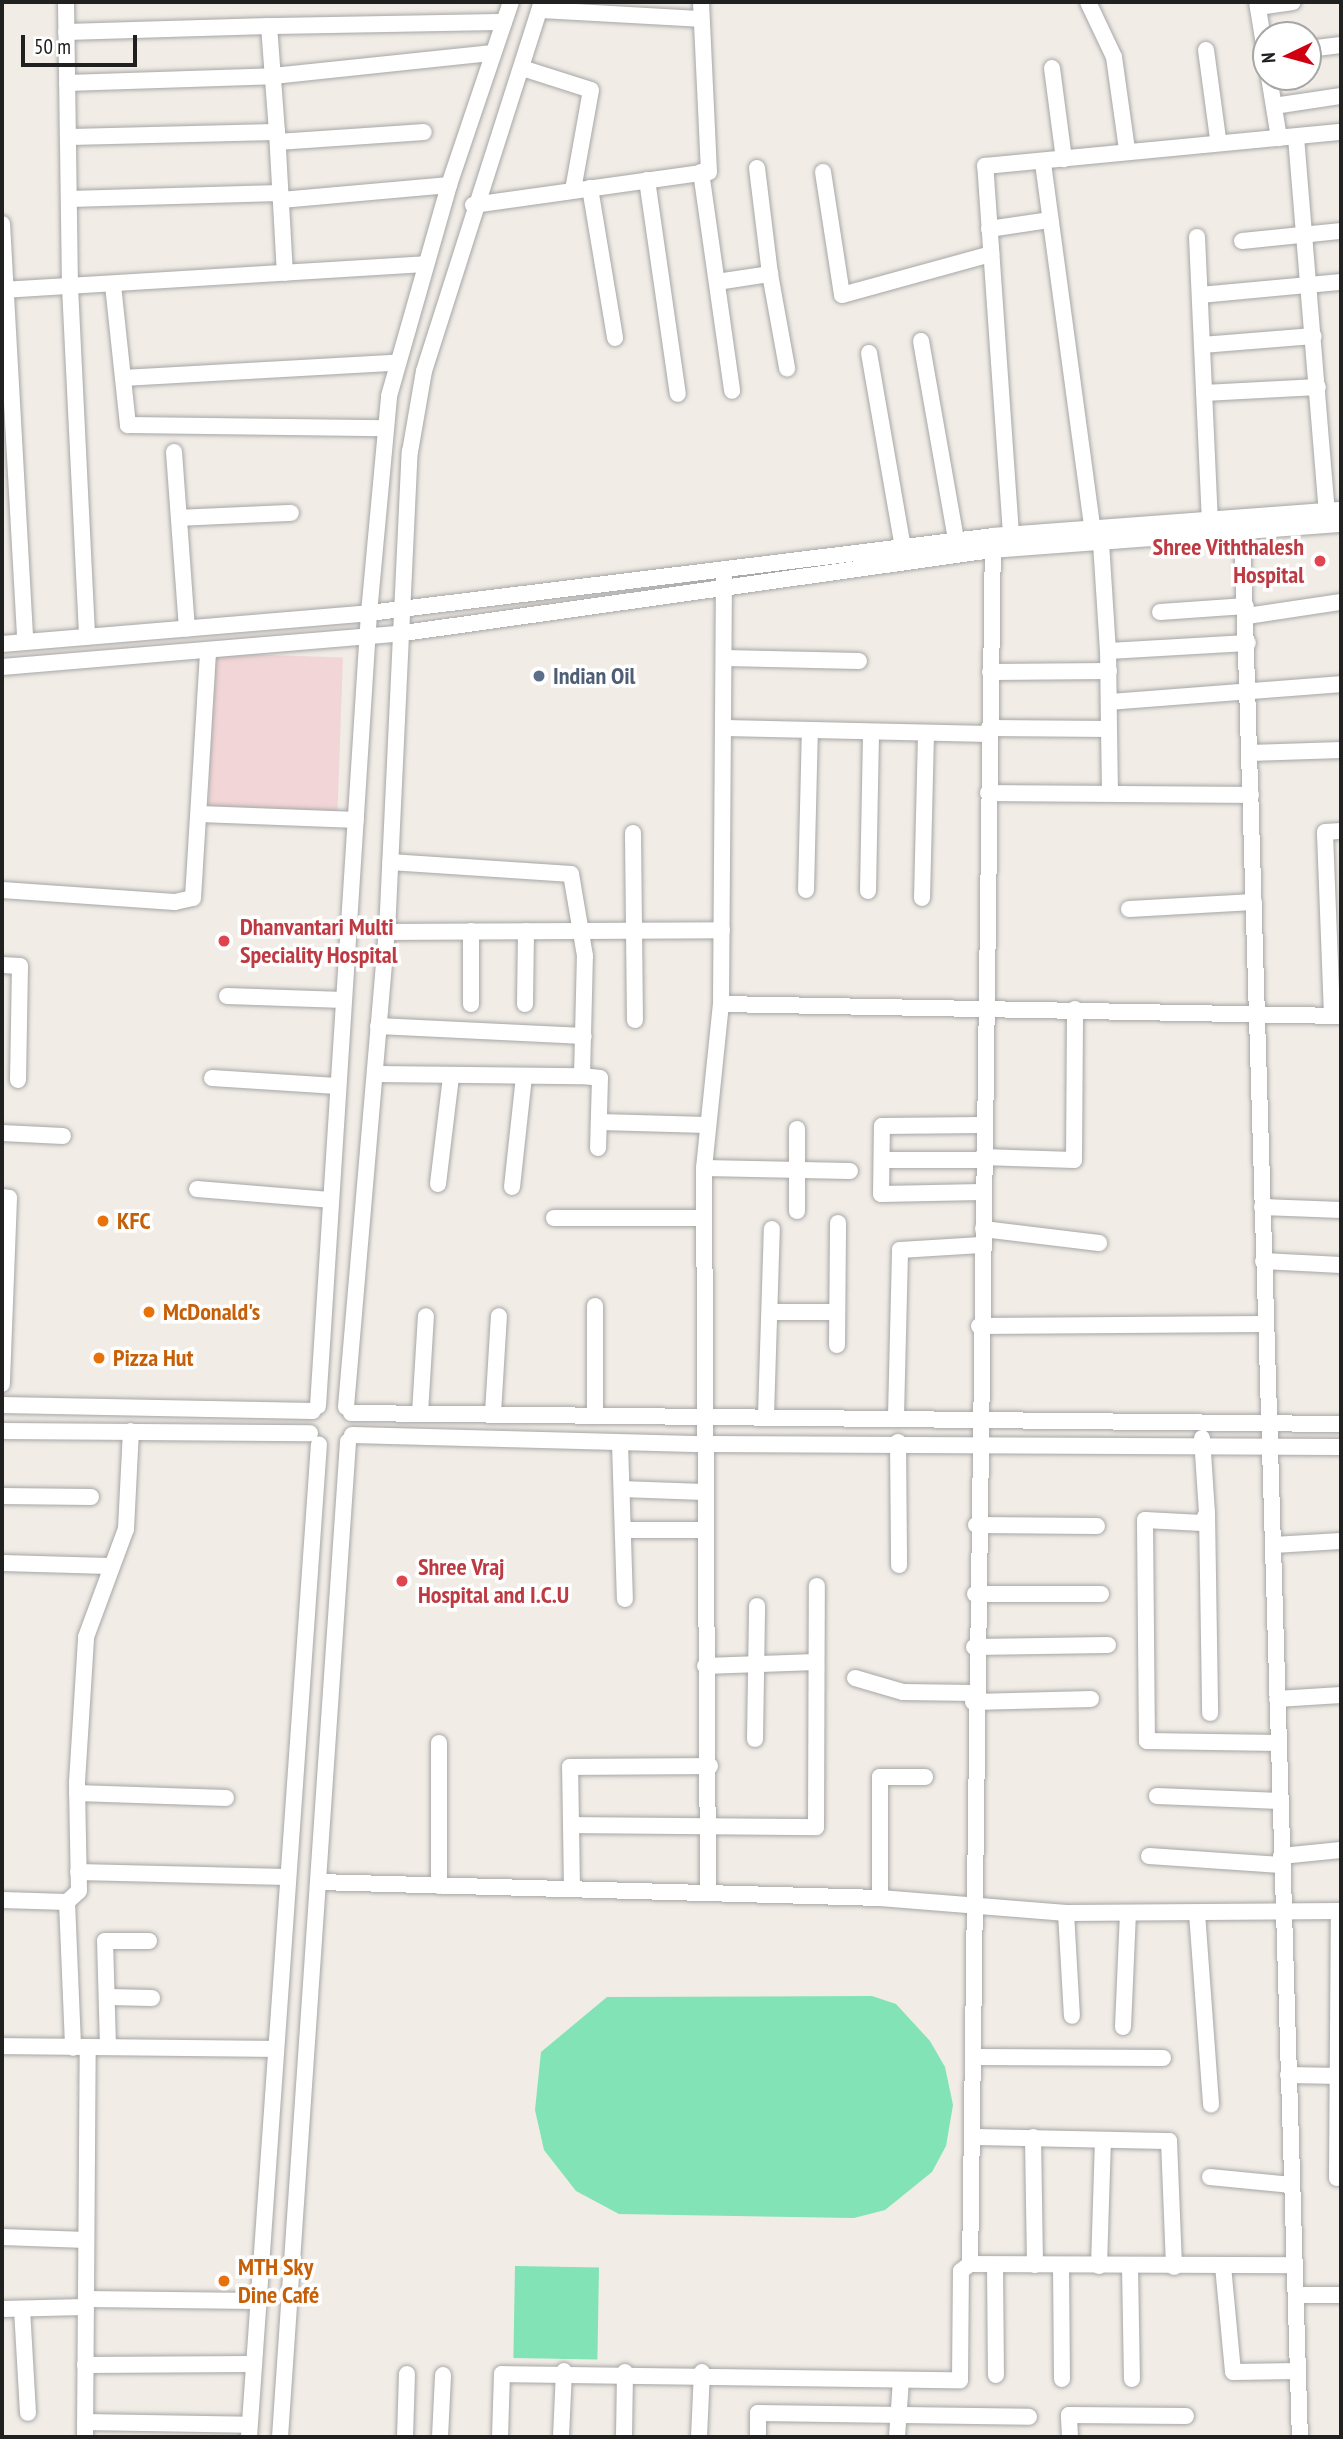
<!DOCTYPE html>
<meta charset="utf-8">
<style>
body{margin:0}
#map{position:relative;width:1343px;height:2439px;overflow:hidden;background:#f1ece6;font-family:"PT Sans Narrow",sans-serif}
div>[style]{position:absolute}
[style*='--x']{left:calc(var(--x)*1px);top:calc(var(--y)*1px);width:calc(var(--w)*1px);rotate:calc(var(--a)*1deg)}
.commercial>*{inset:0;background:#f2d5d6;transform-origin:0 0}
.pitch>*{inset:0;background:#81e3b6;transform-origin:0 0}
.roads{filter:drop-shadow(0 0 2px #a7a7a7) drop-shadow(0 0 2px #a7a7a7)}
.minor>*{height:16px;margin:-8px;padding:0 8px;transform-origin:8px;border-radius:8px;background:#fff}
.dots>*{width:19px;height:19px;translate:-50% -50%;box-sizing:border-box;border:4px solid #fff;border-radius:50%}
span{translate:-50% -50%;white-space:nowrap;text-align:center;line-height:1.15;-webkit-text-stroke:7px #fff;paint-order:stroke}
.health-label{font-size:24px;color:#be3a42;font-weight:700}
.right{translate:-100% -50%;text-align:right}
.left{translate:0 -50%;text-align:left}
.service-label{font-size:24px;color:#4e5e75;font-weight:700}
.food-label{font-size:24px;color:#c56008;font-weight:700}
.frame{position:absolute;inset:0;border:4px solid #202020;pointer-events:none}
.north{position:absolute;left:1252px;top:21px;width:70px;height:70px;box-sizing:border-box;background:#fff;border:2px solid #a6a6a6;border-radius:50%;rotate:265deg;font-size:19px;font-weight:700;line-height:28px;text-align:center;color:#202020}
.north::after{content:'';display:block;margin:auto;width:24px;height:32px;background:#d00010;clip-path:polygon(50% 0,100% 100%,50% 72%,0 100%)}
.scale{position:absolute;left:21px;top:35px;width:116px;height:32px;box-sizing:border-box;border:4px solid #202020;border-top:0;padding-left:9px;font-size:21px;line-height:24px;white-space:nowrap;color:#202020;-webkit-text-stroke:5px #fff;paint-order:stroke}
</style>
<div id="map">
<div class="commercial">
<i style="left:214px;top:653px;width:129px;height:154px;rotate:2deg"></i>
</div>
<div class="pitch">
<i style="clip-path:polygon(872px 1996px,896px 2004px,930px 2041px,945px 2067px,953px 2105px,946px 2146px,932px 2172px,885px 2210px,854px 2218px,619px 2214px,576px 2191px,544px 2150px,535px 2110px,541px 2052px,607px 1997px)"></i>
<i style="left:515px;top:2266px;width:84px;height:92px;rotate:1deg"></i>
</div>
<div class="roads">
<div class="minor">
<i style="--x:66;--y:2;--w:285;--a:89.2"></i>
<i style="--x:70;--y:287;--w:350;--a:87.2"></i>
<i style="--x:1088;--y:2;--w:61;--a:64.7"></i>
<i style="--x:1114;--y:57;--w:94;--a:82"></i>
<i style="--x:1257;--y:2;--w:56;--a:80.7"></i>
<i style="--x:1258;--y:7;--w:35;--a:-8"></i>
<i style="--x:540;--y:10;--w:160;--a:3.2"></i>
<i style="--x:66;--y:32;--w:203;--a:-1.7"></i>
<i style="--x:1308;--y:49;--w:33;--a:-7"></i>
<i style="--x:1206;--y:50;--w:90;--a:82.3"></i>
<i style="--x:522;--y:68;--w:72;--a:17.7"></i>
<i style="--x:591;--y:90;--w:102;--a:100.2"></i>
<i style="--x:1052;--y:68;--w:92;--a:82.5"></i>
<i style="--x:1269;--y:77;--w:62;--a:80.7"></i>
<i style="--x:67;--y:83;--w:206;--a:-1.9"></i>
<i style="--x:273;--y:76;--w:221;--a:-6"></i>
<i style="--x:1274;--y:106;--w:68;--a:-8.5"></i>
<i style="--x:277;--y:132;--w:106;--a:-94.3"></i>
<i style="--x:269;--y:26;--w:235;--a:-1"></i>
<i style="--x:68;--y:137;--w:209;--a:-1.4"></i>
<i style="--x:277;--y:132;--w:141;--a:86.8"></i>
<i style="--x:1296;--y:137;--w:376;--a:85.3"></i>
<i style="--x:278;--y:142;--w:146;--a:-3.9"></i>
<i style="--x:1043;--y:163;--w:367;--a:82.3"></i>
<i style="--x:757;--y:168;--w:107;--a:83"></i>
<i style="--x:701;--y:172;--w:221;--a:81.9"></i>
<i style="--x:823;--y:172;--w:124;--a:81.2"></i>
<i style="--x:842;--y:295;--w:155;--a:-15.4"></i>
<i style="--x:647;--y:180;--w:216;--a:81.8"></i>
<i style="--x:590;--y:188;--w:152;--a:80.5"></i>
<i style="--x:69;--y:199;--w:211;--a:-1.6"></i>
<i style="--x:281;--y:200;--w:169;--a:-5.1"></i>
<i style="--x:473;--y:205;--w:238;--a:-8"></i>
<i style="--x:709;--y:172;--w:170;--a:-92.7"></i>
<i style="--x:2;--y:224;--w:418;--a:86.8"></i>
<i style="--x:989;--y:229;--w:62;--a:-8.4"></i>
<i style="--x:1197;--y:237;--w:283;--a:87.4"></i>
<i style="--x:1242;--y:241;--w:100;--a:-5.8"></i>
<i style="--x:717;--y:282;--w:54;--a:-8.6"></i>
<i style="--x:770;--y:274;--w:96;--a:79.7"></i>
<i style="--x:113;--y:285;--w:141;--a:83.9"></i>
<i style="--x:128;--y:425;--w:258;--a:0.7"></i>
<i style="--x:2;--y:290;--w:424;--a:-3.5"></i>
<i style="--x:1200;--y:295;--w:142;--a:-5.3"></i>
<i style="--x:921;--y:341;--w:202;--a:80"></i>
<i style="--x:1202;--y:345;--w:112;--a:-4.6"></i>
<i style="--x:869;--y:353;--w:198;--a:80.1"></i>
<i style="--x:123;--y:378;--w:272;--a:-3.2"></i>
<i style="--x:1204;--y:393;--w:114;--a:-3"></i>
<i style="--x:174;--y:452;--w:177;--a:85.8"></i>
<i style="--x:179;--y:518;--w:112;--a:-2.6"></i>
<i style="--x:1242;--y:520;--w:1918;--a:88.27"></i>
<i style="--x:1011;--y:534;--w:369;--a:-94"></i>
<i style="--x:985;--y:166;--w:358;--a:-5.5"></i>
<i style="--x:993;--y:536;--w:1728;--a:90.76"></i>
<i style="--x:970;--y:2264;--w:325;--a:0.2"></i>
<i style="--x:1101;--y:543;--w:108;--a:86.3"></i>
<i style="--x:1160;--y:612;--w:86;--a:-4"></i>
<i style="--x:1247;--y:616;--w:95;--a:-8.5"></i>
<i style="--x:2;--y:644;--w:368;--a:-4.8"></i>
<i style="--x:369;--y:613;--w:629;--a:-7.03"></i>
<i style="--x:993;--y:536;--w:349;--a:-4.3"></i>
<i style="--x:725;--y:658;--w:134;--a:1.3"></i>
<i style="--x:2;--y:667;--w:396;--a:-4.8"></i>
<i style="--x:397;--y:634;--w:601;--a:-8.04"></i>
<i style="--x:992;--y:550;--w:350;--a:-4.3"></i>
<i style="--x:990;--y:672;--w:119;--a:-0.5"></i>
<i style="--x:1109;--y:702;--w:233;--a:-4.4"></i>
<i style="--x:725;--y:728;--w:264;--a:1.3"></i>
<i style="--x:989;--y:728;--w:120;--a:0.5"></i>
<i style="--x:1109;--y:729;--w:78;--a:-90.7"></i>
<i style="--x:1108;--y:651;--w:140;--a:-3.3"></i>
<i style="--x:1109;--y:729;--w:64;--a:89.1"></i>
<i style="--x:1250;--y:753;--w:91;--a:-1.9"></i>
<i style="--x:988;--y:793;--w:263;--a:0.4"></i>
<i style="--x:201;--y:814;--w:155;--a:2.2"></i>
<i style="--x:633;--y:833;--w:187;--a:89.4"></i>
<i style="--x:2;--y:890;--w:173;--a:4"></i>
<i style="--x:175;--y:902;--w:18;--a:-13"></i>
<i style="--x:193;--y:898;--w:248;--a:-86.5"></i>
<i style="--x:806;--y:890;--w:159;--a:-88.6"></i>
<i style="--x:868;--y:891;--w:159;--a:-88.9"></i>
<i style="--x:922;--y:898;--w:165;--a:-88.6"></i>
<i style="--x:1129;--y:909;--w:125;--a:-3.2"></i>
<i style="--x:471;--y:931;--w:73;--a:90"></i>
<i style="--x:387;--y:932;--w:335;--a:-0.3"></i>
<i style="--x:2;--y:965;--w:18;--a:3"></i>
<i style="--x:20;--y:966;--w:114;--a:91"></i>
<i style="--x:227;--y:996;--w:117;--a:2"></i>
<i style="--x:525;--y:1004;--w:73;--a:-89.2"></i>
<i style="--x:721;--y:1004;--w:620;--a:1.11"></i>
<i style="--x:1332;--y:1016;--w:184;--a:-92.2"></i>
<i style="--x:1325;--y:832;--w:16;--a:-4"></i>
<i style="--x:378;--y:1026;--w:206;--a:2.8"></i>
<i style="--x:376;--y:1074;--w:206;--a:0.6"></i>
<i style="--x:582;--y:1076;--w:120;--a:-88.6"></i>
<i style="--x:585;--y:956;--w:83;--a:-99.7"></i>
<i style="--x:571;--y:874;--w:181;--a:-176.2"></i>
<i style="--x:582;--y:1076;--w:18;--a:6"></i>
<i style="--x:600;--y:1078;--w:70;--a:91.6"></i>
<i style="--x:212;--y:1078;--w:125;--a:3.7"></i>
<i style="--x:599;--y:1122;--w:109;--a:1.6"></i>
<i style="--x:797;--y:1129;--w:82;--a:90"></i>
<i style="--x:2;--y:1133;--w:61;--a:2.8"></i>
<i style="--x:982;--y:1157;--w:92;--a:1.9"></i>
<i style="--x:1074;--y:1160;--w:151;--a:-89.6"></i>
<i style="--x:882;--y:1160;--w:100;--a:0"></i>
<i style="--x:704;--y:1168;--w:146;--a:1.2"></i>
<i style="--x:438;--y:1184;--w:108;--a:-83.1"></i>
<i style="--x:512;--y:1187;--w:111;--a:-83.8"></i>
<i style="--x:197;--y:1189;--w:133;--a:4.7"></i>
<i style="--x:982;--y:1192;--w:101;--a:178.9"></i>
<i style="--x:881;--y:1194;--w:68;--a:-89.2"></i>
<i style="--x:882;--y:1126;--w:101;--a:-0.6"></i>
<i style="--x:2;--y:1197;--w:7;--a:8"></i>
<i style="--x:9;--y:1198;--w:186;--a:92.2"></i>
<i style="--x:1262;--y:1207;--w:79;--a:2.2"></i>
<i style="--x:554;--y:1218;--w:150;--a:0"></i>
<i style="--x:983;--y:1229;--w:117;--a:6.9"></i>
<i style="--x:1263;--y:1261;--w:78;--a:2.9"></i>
<i style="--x:595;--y:1306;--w:108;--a:90"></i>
<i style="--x:771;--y:1312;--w:66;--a:0"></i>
<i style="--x:979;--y:1326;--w:286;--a:-0.4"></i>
<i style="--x:837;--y:1345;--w:122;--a:-89.5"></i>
<i style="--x:2;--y:1405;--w:311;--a:1.1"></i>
<i style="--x:318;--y:1406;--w:795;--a:-86.32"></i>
<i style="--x:369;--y:613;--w:218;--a:-84.7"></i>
<i style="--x:389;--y:396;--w:219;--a:-74.1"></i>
<i style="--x:449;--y:185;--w:193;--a:-71.3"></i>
<i style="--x:346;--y:1407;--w:477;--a:-85.1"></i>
<i style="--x:387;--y:932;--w:481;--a:-87.3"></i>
<i style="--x:410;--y:452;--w:82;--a:-80.2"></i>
<i style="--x:424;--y:371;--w:387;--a:-72.3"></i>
<i style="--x:351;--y:1413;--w:990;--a:0.64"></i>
<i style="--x:420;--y:1413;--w:97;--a:-86.5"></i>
<i style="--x:493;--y:1413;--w:97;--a:-86.5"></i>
<i style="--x:766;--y:1415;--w:186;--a:-88.2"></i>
<i style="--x:896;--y:1416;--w:166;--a:-88.6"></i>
<i style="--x:900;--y:1250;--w:81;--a:-3.5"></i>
<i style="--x:2;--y:1431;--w:308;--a:0.4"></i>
<i style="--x:352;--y:1435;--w:351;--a:1.5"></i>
<i style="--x:703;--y:1444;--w:638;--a:0.27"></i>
<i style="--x:1202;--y:1438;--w:75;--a:86.2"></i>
<i style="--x:1207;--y:1513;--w:11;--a:117"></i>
<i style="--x:1202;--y:1523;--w:57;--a:-177"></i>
<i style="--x:1145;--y:1520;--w:221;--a:89.5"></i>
<i style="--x:1147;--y:1741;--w:132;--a:0.9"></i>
<i style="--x:898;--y:1442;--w:123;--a:89.5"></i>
<i style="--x:620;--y:1443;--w:156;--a:88.2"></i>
<i style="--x:622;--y:1489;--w:81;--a:2.1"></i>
<i style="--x:2;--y:1496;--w:89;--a:0.6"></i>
<i style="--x:1207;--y:1513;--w:200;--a:89.1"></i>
<i style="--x:976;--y:1525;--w:121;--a:0.5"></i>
<i style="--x:623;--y:1530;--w:78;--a:0"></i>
<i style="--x:1273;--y:1545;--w:68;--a:-3.4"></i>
<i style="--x:2;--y:1563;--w:107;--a:1.6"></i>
<i style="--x:975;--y:1594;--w:126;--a:0"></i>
<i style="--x:974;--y:1647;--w:134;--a:-0.9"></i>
<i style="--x:705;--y:1666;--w:111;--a:-2.1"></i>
<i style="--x:855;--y:1678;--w:50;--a:16.3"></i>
<i style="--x:903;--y:1692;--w:71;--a:0.8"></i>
<i style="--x:1277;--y:1699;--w:64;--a:-3.6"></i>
<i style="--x:973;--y:1702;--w:118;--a:-1.5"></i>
<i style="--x:755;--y:1739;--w:133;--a:-89.1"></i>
<i style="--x:439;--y:1743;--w:143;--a:90"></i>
<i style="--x:77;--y:1793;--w:149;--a:1.9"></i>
<i style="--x:1157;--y:1796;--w:123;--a:2.3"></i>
<i style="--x:571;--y:1825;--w:245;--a:0.5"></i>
<i style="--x:816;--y:1827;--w:241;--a:-89.8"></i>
<i style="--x:1149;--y:1856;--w:132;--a:3.9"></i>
<i style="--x:1281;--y:1856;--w:60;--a:-5.7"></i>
<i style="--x:78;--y:1872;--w:208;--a:1.4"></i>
<i style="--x:318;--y:1882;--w:562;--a:1.63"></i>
<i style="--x:880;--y:1898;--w:187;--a:4.6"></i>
<i style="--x:1066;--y:1913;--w:275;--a:-0.4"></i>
<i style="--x:572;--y:1889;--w:122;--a:-90.9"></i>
<i style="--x:570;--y:1767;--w:140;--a:-0.4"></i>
<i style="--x:708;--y:1893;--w:725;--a:-90.32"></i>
<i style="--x:704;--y:1168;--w:165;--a:-84.1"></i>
<i style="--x:721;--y:1004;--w:427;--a:-89.6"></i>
<i style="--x:880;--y:1898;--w:121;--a:-90"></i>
<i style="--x:880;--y:1777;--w:45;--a:0"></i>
<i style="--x:2;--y:1900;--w:65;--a:1.8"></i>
<i style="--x:67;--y:1902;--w:16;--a:-43"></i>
<i style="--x:79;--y:1891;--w:109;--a:-91.1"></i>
<i style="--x:77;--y:1782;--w:145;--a:-86.4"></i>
<i style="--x:86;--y:1637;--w:115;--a:-69.7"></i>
<i style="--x:126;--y:1529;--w:98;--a:-87.1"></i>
<i style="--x:67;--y:1902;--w:146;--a:87.6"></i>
<i style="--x:1066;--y:1913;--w:103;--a:86.7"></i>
<i style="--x:1197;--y:1913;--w:192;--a:85.8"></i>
<i style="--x:107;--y:1997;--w:45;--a:1.3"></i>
<i style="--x:1123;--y:2027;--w:114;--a:-87.5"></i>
<i style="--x:2;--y:2046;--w:272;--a:0.6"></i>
<i style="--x:108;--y:2047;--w:106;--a:-91.6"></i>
<i style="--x:105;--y:1941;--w:44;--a:0"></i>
<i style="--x:975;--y:2057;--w:188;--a:0.3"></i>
<i style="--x:1288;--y:2075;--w:53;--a:1.1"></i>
<i style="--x:973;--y:2137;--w:196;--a:1.2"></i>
<i style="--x:1169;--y:2141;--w:126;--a:87.7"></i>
<i style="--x:1033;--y:2137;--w:128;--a:89.1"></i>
<i style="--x:1210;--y:2177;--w:82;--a:5.6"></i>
<i style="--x:1337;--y:2178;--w:267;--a:-89.6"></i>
<i style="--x:2;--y:2237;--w:84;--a:2"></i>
<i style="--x:995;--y:2265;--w:110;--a:89.5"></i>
<i style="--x:1061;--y:2266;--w:113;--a:89.5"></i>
<i style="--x:1099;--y:2266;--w:126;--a:-88.2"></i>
<i style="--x:1223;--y:2266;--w:106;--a:84.6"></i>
<i style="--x:1233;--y:2372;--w:65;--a:-0.9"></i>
<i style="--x:1130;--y:2267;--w:112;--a:89"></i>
<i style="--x:1296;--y:2295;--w:45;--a:0"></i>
<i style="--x:86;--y:2299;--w:170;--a:0.7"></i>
<i style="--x:2;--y:2309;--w:83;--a:-1.4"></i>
<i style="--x:22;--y:2309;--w:104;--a:86.7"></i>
<i style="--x:85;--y:2365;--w:168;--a:-0.3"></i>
<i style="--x:85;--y:2422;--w:164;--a:1"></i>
<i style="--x:85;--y:2437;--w:388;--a:-89.6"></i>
<i style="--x:249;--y:2437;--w:995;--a:-85.97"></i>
<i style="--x:280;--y:2437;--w:998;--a:-86.09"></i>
<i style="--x:405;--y:2437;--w:63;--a:-88.2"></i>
<i style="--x:440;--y:2437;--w:62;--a:-87.2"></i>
<i style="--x:500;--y:2437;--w:63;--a:-88.2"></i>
<i style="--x:502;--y:2374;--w:458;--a:0.8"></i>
<i style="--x:960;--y:2380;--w:109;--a:-89.5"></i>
<i style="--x:961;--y:2271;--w:11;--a:-38"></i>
<i style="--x:561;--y:2437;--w:66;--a:-87.4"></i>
<i style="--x:624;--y:2437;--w:65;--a:-89.1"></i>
<i style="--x:699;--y:2437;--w:65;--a:-87.4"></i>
<i style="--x:758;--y:2437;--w:24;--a:-90"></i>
<i style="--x:758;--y:2413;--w:271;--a:0.8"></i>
<i style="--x:897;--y:2437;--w:57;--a:-86"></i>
<i style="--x:1070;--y:2437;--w:22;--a:-93"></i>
<i style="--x:1069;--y:2415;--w:117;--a:0.5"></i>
</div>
</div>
<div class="dots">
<i style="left:1320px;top:561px;background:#e0444e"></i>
<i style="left:539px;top:676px;background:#5c6f8a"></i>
<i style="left:224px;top:941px;background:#e0444e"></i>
<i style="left:103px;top:1221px;background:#e8710a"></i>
<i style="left:149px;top:1312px;background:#e8710a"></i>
<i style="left:99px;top:1358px;background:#e8710a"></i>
<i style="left:402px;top:1581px;background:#e0444e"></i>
<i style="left:224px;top:2281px;background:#e8710a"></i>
</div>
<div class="health-label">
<span class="right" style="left:1304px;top:561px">Shree Viththalesh<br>Hospital</span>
<span class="left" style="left:240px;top:941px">Dhanvantari Multi<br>Speciality Hospital</span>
<span class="left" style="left:418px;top:1581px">Shree Vraj<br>Hospital and I.C.U</span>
</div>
<div class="service-label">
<span class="left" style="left:553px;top:676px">Indian Oil</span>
</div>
<div class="food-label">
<span class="left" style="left:117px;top:1221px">KFC</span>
<span class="left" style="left:163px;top:1312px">McDonald's</span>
<span class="left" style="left:113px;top:1358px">Pizza Hut</span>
<span class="left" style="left:238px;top:2281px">MTH Sky<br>Dine Café</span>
</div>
<div class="frame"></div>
<div class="north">N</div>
<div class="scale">50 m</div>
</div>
